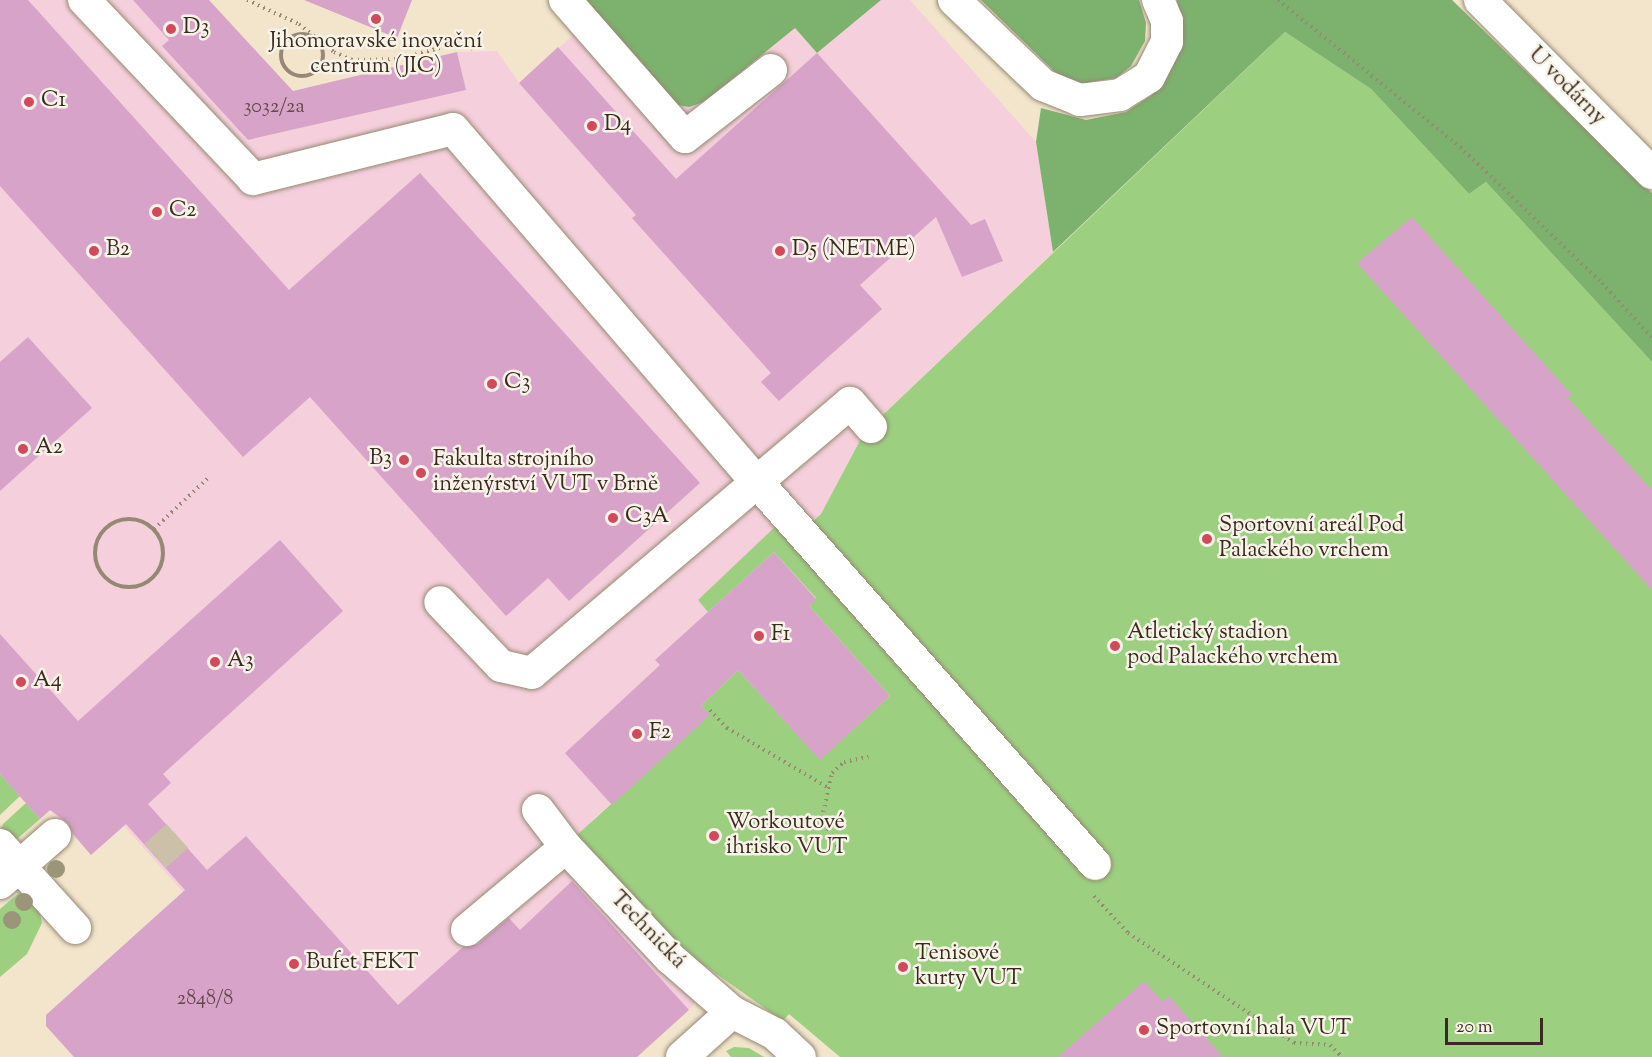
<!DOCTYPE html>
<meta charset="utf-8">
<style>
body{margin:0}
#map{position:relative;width:1652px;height:1057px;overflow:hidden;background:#f2e5cc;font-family:"Sorts Mill Goudy",serif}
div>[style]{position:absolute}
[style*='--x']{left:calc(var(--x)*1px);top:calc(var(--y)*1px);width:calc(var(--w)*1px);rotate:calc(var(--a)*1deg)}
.built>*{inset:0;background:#f5cfdc}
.green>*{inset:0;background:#9cd080}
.forest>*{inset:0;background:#7db26e}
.building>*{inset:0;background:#d7a3c9}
.minor-tunnel>*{height:32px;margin-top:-16px;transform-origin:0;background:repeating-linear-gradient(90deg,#cdc0a9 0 32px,transparent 0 48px)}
.path>*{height:4px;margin-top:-2px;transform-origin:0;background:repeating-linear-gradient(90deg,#968875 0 1.5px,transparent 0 6px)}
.path>.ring{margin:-2px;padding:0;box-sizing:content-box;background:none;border:4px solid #968875;border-radius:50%}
.roads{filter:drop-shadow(0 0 2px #968875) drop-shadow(0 0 2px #968875)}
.minor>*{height:32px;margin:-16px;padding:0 16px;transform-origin:16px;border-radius:16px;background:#fff}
.trees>*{width:18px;height:18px;margin:-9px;border-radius:50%;background:#9b957a}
.dots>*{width:16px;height:16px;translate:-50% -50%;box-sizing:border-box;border:3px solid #f7f3e8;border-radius:50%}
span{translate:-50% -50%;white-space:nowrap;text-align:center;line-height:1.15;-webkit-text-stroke:5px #f7f3e8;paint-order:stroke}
.number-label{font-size:20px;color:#624849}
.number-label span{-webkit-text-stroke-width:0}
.poi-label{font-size:22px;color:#3b2a1e}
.left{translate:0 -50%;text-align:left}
.right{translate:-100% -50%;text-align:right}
.street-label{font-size:22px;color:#3b2a1e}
.scale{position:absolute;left:1445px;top:1018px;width:98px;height:27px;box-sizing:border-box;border:3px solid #3b2a1e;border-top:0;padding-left:8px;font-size:18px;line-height:21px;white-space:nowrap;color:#3b2a1e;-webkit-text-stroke:4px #f7f3e8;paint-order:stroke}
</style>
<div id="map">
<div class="built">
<i style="clip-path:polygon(0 0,177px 0,194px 18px,162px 46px,249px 140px,466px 90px,457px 52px,497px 51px,519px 83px,586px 24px,704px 102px,795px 28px,817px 53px,881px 0,910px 0,1036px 142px,1053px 252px,864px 433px,821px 514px,698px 600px,708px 612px,774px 552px,816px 599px,809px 606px,890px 696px,820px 760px,701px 706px,710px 715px,591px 821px,681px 949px,718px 975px,689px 1010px,74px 1057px,46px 1026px,46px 1015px,183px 892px,124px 826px,91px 855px,51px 810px,40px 819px,0 774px)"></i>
</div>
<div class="green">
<i style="clip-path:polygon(1285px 32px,1371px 89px,1469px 194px,1486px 182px,1652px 362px,1652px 1057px,840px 1057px,789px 1014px,783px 1021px,681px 949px,577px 835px,709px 715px,701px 706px,738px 670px,820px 759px,890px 696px,809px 606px,816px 598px,774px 552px,708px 612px,698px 600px,779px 523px,806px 527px,821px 514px,864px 433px)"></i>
<i style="clip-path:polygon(0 774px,20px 796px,0 815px)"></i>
<i style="clip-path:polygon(26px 803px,40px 819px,9px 846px,1px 831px,3px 824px)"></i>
<i style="clip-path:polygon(26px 887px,37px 900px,42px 923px,27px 954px,0 977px,0 909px)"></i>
<i style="clip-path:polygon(734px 1047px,749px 1048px,764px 1057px,731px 1057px,726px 1051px)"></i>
</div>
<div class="forest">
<i style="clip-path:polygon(580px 0,881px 0,817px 53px,795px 28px,704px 102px,689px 107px,677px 105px)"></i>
<i style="clip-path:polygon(981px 0,1139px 0,1146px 23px,1145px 41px,1131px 66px,1116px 78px,1079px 84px,1056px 73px)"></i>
<i style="clip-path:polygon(1177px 0,1452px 0,1652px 193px,1652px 362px,1486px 182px,1469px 194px,1371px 89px,1285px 32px,1053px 252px,1036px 142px,1041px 108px,1086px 120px,1126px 112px,1152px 95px,1176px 60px,1180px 30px)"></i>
</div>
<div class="building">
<i style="clip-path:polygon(0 0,28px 0,289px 290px,420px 173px,700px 483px,569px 601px,548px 578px,506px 616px,310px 397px,243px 457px,0 186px)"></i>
<i style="clip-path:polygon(133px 0,209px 0,293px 91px,457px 52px,466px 90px,248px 140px,162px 46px,169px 40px)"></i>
<i style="clip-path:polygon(304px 0,412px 0,397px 38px)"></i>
<i style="clip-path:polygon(558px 47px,676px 179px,817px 53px,971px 225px,985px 219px,1003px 261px,962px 277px,936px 217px,860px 285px,882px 309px,779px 401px,761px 382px,771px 373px,632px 218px,636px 215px,519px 83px)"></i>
<i style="clip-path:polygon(1412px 217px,1572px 395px,1567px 397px,1652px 490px,1652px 590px,1357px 263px)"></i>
<i style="clip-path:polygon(28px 337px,92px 408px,0 491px,0 362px)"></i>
<i style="clip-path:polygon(280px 540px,343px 611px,163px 774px,171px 783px,148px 804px,207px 870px,246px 836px,398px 1005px,463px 947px,478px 944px,509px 918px,520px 930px,572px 881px,689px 1010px,637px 1057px,74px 1057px,46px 1026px,46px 1015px,185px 890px,126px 824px,91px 855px,73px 834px,68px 823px,50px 810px,40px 819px,0 774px,0 634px,78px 721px)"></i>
<i style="clip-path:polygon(774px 552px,816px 599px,809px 606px,890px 696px,820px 760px,738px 670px,701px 706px,710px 715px,612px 805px,565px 753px,660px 665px,655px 660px)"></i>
<i style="clip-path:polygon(1144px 981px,1163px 1002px,1169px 996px,1223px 1057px,1058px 1057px)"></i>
</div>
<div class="minor-tunnel">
<i style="--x:155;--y:856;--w:30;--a:-42"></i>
</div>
<div class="path">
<i style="--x:247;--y:0;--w:57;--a:24.8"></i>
<i style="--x:299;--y:24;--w:45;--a:38.7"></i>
<i style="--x:334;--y:52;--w:20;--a:24"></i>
<i style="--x:352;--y:60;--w:46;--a:-1.2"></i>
<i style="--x:398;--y:59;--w:67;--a:-14.7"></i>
<i style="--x:463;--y:42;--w:12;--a:42"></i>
<i style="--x:1278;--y:0;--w:234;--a:38.9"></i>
<i style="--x:1460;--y:147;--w:197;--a:43.8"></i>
<i style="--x:1602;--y:283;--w:74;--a:47.7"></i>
<i class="ring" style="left:281px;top:34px;width:38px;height:38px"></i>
<i class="ring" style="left:95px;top:519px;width:64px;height:64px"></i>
<i style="--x:154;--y:529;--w:77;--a:-43.4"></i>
<i style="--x:710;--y:710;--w:25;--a:47"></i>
<i style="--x:727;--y:728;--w:116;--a:30.5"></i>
<i style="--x:837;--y:846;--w:32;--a:-118"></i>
<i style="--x:822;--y:818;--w:46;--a:-77.5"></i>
<i style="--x:832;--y:773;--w:16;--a:-43"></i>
<i style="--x:844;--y:762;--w:25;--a:-12"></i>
<i style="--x:1094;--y:896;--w:50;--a:47.4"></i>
<i style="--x:1128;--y:933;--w:199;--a:33.5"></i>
<i style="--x:1294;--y:1043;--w:36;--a:3"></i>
<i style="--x:1330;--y:1045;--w:17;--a:45"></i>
</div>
<div class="roads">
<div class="minor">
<i style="--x:84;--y:0;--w:246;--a:46.6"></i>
<i style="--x:253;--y:179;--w:206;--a:-14"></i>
<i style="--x:453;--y:129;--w:466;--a:49.3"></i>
<i style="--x:757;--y:482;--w:295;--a:139.7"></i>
<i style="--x:532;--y:673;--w:32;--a:-167"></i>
<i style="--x:501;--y:666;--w:88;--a:-133.6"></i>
<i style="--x:565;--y:0;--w:182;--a:48.8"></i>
<i style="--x:685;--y:137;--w:109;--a:-37.9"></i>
<i style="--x:954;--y:0;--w:123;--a:43.7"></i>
<i style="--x:1043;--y:85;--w:40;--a:22"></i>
<i style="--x:1080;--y:100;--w:40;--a:-7.1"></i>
<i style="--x:1120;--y:95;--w:34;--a:-32"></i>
<i style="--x:1149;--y:77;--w:39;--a:-63"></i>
<i style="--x:1167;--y:42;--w:21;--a:-90"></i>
<i style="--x:1167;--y:21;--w:23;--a:-113"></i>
<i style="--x:1480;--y:0;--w:244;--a:45.2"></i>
<i style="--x:871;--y:427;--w:32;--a:-131"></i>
<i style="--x:850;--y:403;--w:122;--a:139.7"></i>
<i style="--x:757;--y:482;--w:510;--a:48.5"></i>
<i style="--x:538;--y:810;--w:46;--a:52.9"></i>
<i style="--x:566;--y:847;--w:152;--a:46.9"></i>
<i style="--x:670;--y:958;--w:82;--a:41.1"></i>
<i style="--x:732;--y:1012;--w:48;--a:27.1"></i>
<i style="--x:775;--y:1034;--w:34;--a:43"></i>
<i style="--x:0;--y:845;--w:112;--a:47.9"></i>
<i style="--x:0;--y:883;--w:73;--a:-41.1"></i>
<i style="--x:467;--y:930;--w:129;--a:-40"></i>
<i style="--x:682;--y:1057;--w:67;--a:-42"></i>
</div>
</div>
<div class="trees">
<i style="left:56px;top:869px"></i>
<i style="left:24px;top:902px"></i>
<i style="left:12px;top:920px"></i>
</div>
<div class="dots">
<i style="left:376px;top:19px;background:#d1495b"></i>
<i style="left:171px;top:29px;background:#d1495b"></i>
<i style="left:29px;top:102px;background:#d1495b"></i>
<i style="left:592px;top:126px;background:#d1495b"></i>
<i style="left:157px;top:212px;background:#d1495b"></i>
<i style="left:94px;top:251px;background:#d1495b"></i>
<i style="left:780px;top:251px;background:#d1495b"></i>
<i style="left:492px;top:384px;background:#d1495b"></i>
<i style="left:23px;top:449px;background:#d1495b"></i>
<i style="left:404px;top:460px;background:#d1495b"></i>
<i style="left:421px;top:473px;background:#d1495b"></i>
<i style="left:613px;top:518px;background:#d1495b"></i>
<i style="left:1207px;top:539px;background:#d1495b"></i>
<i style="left:759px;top:636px;background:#d1495b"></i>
<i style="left:1115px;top:646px;background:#d1495b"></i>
<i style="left:215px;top:662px;background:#d1495b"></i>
<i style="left:21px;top:682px;background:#d1495b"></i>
<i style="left:637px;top:734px;background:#d1495b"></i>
<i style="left:714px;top:836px;background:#d1495b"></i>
<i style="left:294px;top:964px;background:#d1495b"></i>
<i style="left:903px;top:967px;background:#d1495b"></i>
<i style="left:1144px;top:1030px;background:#d1495b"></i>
</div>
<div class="number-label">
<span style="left:274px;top:107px">3032/2a</span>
<span style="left:205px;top:999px">2848/8</span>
</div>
<div class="poi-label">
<span class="left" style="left:183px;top:29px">D3</span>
<span style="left:376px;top:55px">Jihomoravské inovační<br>centrum (JIC)</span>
<span class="left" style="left:41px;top:102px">C1</span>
<span class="left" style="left:604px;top:126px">D4</span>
<span class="left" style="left:169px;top:212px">C2</span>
<span class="left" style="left:106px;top:251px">B2</span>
<span class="left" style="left:792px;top:251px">D5 (NETME)</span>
<span class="left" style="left:504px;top:384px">C3</span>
<span class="left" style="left:35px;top:449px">A2</span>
<span class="right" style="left:392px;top:460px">B3</span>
<span class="left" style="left:433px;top:473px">Fakulta strojního<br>inženýrství VUT v Brně</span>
<span class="left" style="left:625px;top:518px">C3A</span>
<span class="left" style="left:1219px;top:539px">Sportovní areál Pod<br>Palackého vrchem</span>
<span class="left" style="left:1127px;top:646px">Atletický stadion<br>pod Palackého vrchem</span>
<span class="left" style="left:771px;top:636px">F1</span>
<span class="left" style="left:227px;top:662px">A3</span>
<span class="left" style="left:33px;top:682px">A4</span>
<span class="left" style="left:649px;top:734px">F2</span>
<span class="left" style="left:726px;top:836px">Workoutové<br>ihrisko VUT</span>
<span class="left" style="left:915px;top:967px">Tenisové<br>kurty VUT</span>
<span class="left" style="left:306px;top:964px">Bufet FEKT</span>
<span class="left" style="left:1156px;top:1030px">Sportovní hala VUT</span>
</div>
<div class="street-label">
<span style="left:1566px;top:87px;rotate:45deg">U vodárny</span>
<span style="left:647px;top:931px;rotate:46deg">Technická</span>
</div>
<div class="scale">20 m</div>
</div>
